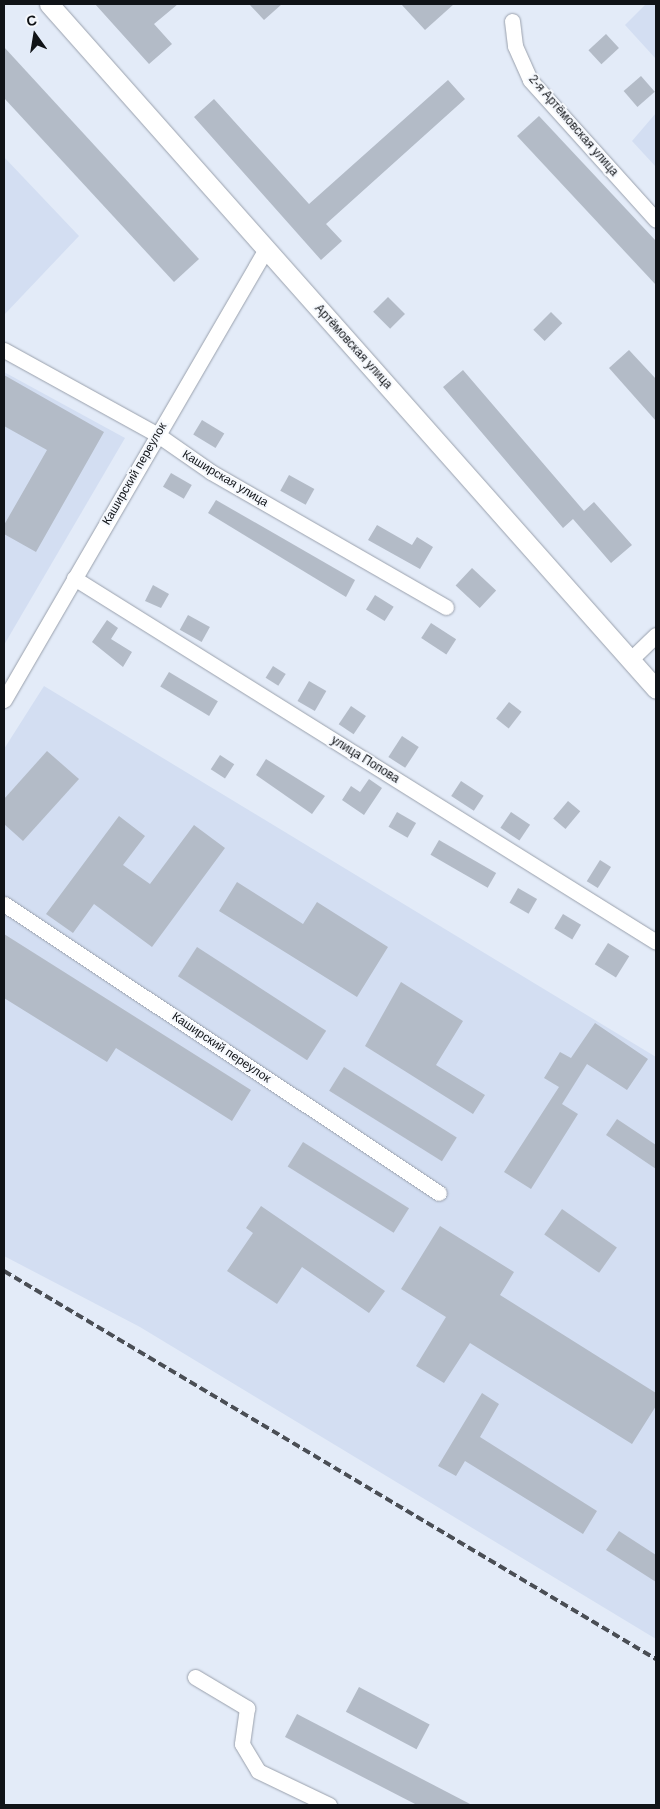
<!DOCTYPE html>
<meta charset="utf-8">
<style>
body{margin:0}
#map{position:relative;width:660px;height:1809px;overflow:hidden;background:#e3ebf8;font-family:Arial,sans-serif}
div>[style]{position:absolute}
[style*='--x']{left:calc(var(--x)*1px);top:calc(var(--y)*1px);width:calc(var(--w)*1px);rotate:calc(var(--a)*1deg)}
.built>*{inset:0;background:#d3def2}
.building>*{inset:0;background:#b3bbc7;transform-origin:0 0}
.roads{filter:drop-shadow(0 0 1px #99a0ac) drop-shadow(0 0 1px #99a0ac)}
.minor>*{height:15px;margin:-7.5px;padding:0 7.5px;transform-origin:7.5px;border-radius:7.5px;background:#fff}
.tertiary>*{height:19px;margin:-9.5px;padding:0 9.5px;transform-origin:9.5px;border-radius:9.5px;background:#fff}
.rail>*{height:4px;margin-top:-2px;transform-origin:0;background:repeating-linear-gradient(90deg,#4a4e55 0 8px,transparent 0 12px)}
span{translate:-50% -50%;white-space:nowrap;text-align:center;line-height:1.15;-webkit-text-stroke:4px #f5f8fd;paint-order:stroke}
.street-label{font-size:12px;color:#101317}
.frame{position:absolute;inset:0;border:5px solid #101317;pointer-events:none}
.north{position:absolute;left:10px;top:10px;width:50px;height:50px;-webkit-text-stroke:4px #f5f8fd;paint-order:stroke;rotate:347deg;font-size:14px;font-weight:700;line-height:20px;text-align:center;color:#101317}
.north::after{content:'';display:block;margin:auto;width:18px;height:22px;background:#101317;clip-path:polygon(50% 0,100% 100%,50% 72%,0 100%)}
</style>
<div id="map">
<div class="built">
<i style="clip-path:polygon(646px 4px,656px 4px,656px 59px,625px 25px)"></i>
<i style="clip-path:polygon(656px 113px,656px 167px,632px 141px)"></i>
<i style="clip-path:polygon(4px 157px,79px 236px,4px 315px)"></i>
<i style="clip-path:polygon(4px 372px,125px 438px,4px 645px)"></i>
<i style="clip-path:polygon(44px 686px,656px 1057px,656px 1639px,140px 1327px,4px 1256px,4px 749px)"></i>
</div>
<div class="building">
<i style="clip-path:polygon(95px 4px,178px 4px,154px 24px,172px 44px,149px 64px)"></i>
<i style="clip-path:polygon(249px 4px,282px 4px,264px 20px)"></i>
<i style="clip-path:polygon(401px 4px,454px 4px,425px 30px)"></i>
<i style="left:606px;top:34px;width:19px;height:24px;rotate:47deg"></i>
<i style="clip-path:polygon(4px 47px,199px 259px,174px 282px,4px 98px)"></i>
<i style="left:641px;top:76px;width:21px;height:23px;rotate:49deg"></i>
<i style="clip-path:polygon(448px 80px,465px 99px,326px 224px,342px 241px,321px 260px,194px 117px,214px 99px,309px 204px)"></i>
<i style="clip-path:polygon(539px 116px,656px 241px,656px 285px,517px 136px)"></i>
<i style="left:388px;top:297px;width:24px;height:21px;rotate:45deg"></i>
<i style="left:551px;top:312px;width:16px;height:25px;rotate:45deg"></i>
<i style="clip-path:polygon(629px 350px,656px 379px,656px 421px,609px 368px)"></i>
<i style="clip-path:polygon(463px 370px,584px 511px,594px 502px,632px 545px,611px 563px,573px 519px,563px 528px,443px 387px)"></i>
<i style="clip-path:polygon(4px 375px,104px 432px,36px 552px,4px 534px,4px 525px,47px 450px,4px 426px)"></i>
<i style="left:202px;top:420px;width:26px;height:17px;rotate:31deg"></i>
<i style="left:171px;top:473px;width:24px;height:16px;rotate:30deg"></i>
<i style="left:289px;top:475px;width:29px;height:18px;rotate:29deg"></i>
<i style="clip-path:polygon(216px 500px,355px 580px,346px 597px,208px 513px)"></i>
<i style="clip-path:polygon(377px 525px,412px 545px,417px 537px,433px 547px,420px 569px,368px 540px)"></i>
<i style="left:472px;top:568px;width:33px;height:24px;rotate:43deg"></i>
<i style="clip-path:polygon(153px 585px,169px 594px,161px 608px,145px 601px)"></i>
<i style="left:375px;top:595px;width:22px;height:17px;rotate:32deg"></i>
<i style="left:188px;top:615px;width:25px;height:17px;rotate:29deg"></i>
<i style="clip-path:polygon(107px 620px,118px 628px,111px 639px,132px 652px,123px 667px,92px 642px)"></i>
<i style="left:431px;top:623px;width:30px;height:18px;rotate:33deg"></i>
<i style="left:273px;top:666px;width:15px;height:14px;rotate:32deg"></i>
<i style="left:169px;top:672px;width:57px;height:17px;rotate:31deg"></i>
<i style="left:309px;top:681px;width:20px;height:23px;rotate:30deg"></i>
<i style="left:509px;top:702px;width:16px;height:21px;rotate:38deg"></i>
<i style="left:351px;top:706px;width:18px;height:22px;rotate:34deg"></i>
<i style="left:402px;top:736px;width:20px;height:25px;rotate:33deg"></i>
<i style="clip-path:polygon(47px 751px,79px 779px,23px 841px,4px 824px,4px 799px)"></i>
<i style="left:220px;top:755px;width:17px;height:17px;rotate:33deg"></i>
<i style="clip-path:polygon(266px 759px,325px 796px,312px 814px,256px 775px)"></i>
<i style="clip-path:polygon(369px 779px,382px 788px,364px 815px,342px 800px,351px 786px,360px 792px)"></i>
<i style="left:461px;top:781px;width:27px;height:18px;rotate:33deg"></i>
<i style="left:568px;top:801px;width:16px;height:23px;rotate:40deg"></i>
<i style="left:397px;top:812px;width:22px;height:17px;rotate:30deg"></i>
<i style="left:511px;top:812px;width:23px;height:19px;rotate:34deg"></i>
<i style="clip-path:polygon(119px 816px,145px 836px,123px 865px,150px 884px,194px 825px,225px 848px,152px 947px,94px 904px,73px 933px,46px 914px)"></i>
<i style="left:439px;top:840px;width:66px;height:17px;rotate:30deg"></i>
<i style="left:600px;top:860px;width:13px;height:25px;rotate:32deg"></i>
<i style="clip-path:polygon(237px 882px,303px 924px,317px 902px,388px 947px,357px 997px,219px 911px)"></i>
<i style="left:518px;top:888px;width:22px;height:17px;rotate:30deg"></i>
<i style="left:563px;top:914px;width:21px;height:17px;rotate:31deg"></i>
<i style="clip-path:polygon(4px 934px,251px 1090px,232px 1121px,116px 1048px,107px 1062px,4px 998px)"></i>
<i style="left:608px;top:943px;width:25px;height:25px;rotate:32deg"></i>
<i style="left:197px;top:947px;width:154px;height:35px;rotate:33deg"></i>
<i style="clip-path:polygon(401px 982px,463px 1021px,436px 1065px,485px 1095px,473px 1114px,365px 1046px)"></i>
<i style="clip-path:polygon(595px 1023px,648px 1059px,627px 1090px,587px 1064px,562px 1104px,578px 1114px,531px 1189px,504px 1172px,559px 1087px,544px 1078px,560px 1052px,571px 1058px)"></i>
<i style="left:344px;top:1067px;width:133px;height:28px;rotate:32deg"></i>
<i style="clip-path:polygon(617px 1119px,656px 1145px,656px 1169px,606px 1135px)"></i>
<i style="left:303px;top:1142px;width:125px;height:29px;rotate:32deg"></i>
<i style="clip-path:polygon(261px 1206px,385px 1291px,369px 1313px,302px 1267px,277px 1304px,227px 1271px,253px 1233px,246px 1228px)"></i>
<i style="left:562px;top:1209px;width:67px;height:31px;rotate:35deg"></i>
<i style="clip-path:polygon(440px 1226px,514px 1272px,500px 1295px,656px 1393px,656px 1406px,632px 1444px,470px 1343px,444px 1383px,416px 1366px,446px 1317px,401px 1289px)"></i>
<i style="clip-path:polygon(482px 1393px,499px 1404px,480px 1437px,597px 1511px,583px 1534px,465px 1461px,456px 1476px,438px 1466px)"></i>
<i style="clip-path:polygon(619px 1531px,656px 1555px,656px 1582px,606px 1550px)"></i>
<i style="left:359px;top:1687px;width:80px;height:28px;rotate:28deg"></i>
<i style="clip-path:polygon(297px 1714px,472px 1805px,417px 1805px,285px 1737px)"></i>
</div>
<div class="roads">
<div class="minor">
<i style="--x:512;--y:21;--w:25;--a:83"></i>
<i style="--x:515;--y:46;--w:37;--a:66"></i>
<i style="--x:530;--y:80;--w:188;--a:48"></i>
<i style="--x:4;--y:350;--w:176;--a:28.9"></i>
<i style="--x:158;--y:435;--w:65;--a:34.9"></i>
<i style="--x:211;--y:472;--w:271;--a:29.9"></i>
<i style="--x:74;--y:578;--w:686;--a:32.02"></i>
<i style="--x:630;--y:660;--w:36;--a:-44"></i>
<i style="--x:4;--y:700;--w:522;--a:-59.85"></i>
<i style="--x:4;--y:904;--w:522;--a:33.6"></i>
<i style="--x:195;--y:1677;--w:61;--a:30.8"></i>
<i style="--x:247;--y:1708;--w:36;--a:98"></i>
<i style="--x:242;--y:1744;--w:31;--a:59"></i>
<i style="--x:258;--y:1771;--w:79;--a:25.6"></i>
</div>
<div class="tertiary">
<i style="--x:49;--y:4;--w:915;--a:48.45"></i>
</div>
</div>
<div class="rail">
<i style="--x:4;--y:1271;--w:759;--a:30.76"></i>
</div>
<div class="street-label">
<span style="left:573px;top:126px;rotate:49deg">2-я Артёмовская улица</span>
<span style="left:353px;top:347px;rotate:48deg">Артёмовская улица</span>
<span style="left:135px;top:474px;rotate:-60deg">Каширский переулок</span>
<span style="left:225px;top:479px;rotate:31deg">Каширская улица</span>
<span style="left:365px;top:760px;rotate:32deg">улица Попова</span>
<span style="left:221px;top:1048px;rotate:34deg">Каширский переулок</span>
</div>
<div class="frame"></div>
<div class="north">С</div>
</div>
